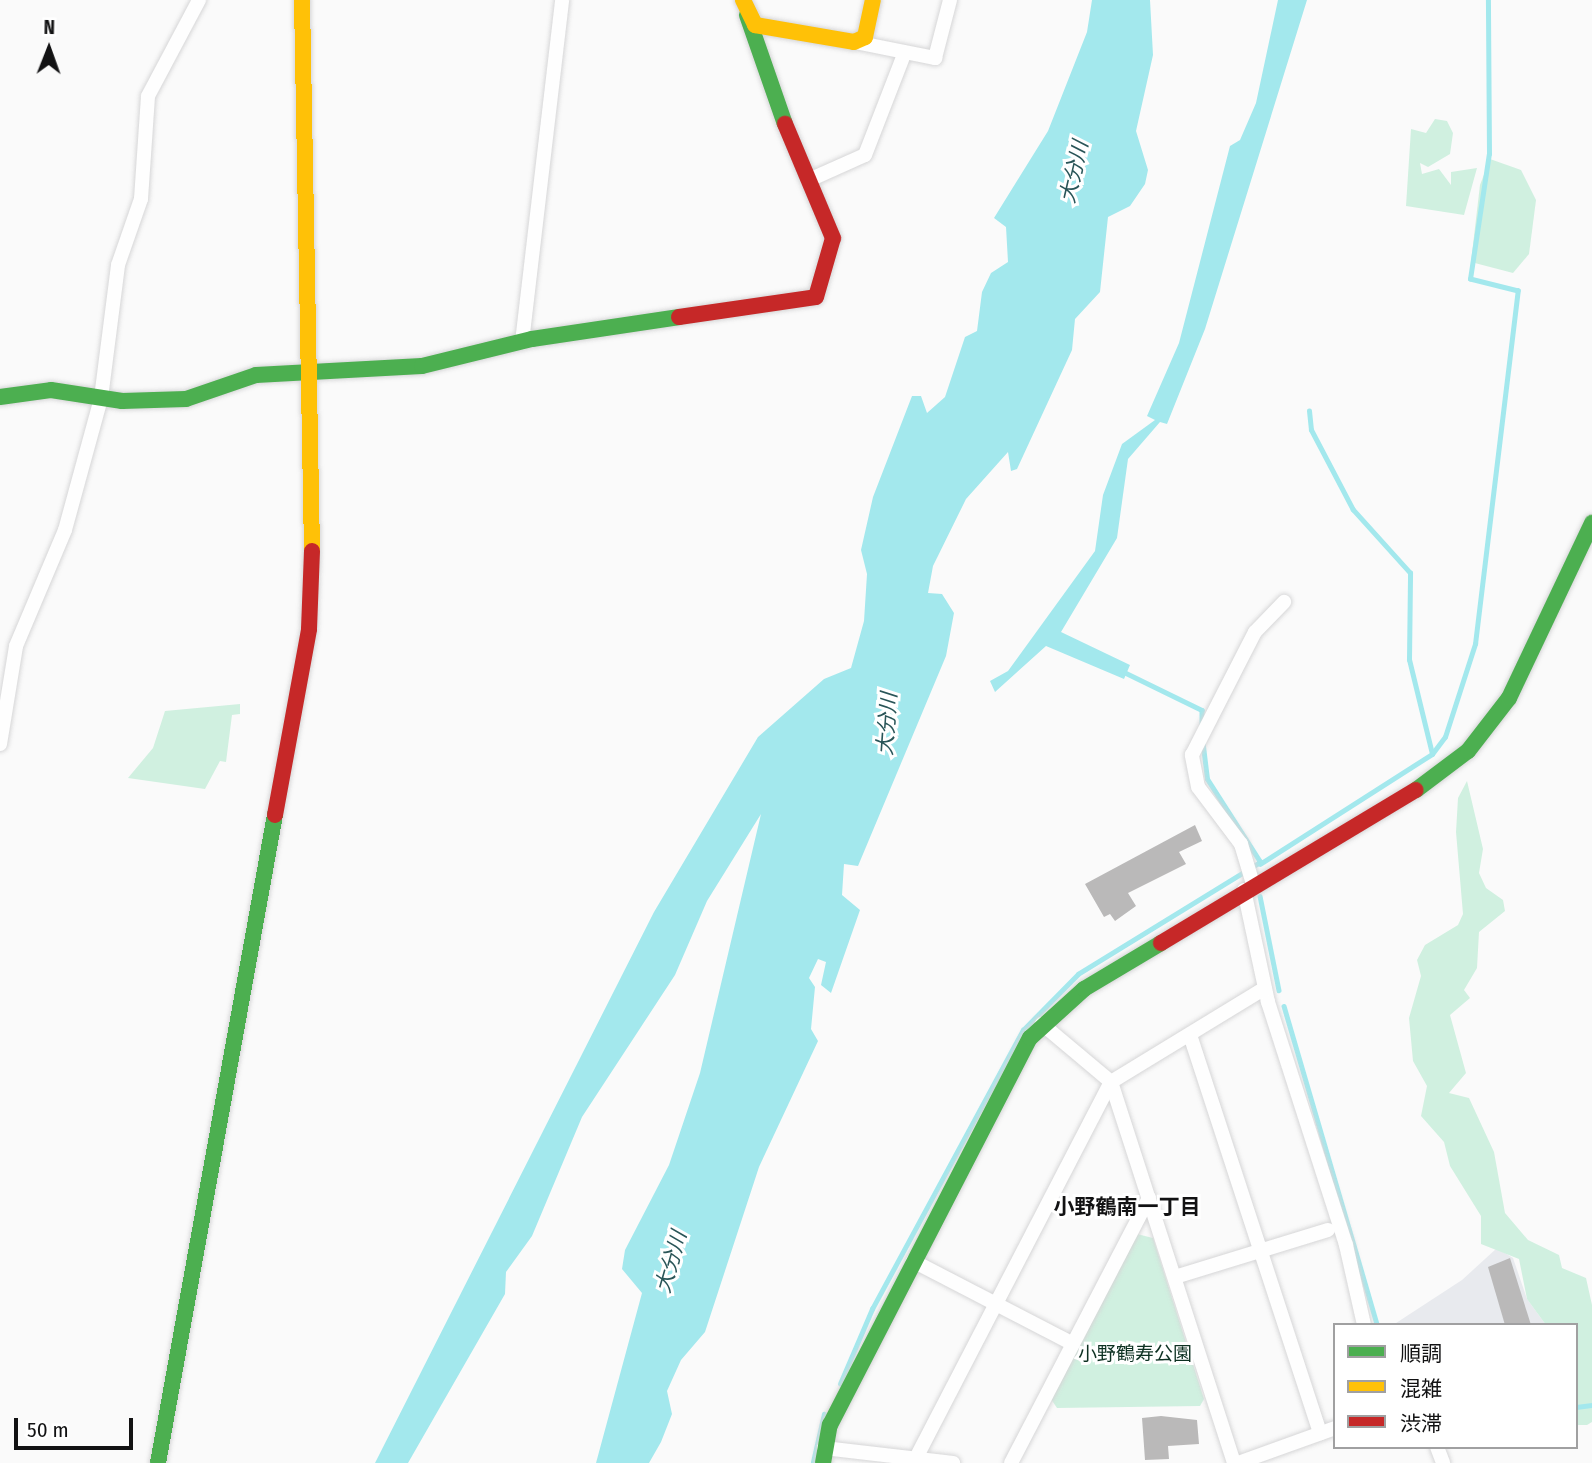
<!DOCTYPE html>
<meta charset="utf-8">
<style>
body{margin:0}
#map{position:relative;width:1592px;height:1463px;overflow:hidden;background:#fafafa;font-family:"Fira Sans Condensed","Noto Sans JP",sans-serif}
div>[style]{position:absolute}
[style*='--x']{left:calc(var(--x)*1px);top:calc(var(--y)*1px);width:calc(var(--w)*1px);rotate:calc(var(--a)*1deg)}
.built>*{inset:0;background:#e8eaee}
.green>*{inset:0;background:#d0f0e0}
.water>*{inset:0;background:#a3e8ed}
.stream>*{height:4.5px;margin:-2.25px;padding:0 2.25px;transform-origin:2.25px;border-radius:2.25px;background:#a3e8ed}
.building>*{inset:0;background:#bab9b9}
.roads{filter:drop-shadow(0 0 2px #d6d6d7) drop-shadow(0 0 2px #d6d6d7)}
.street>*{height:14px;margin:-7px;padding:0 7px;transform-origin:7px;border-radius:7px;background:#fefefe}
.fast>*{height:16px;margin:-8px;padding:0 8px;transform-origin:8px;border-radius:8px;background:#4caf50}
.slow>*{height:16px;margin:-8px;padding:0 8px;transform-origin:8px;border-radius:8px;background:#ffc107}
.jam>*{height:16px;margin:-8px;padding:0 8px;transform-origin:8px;border-radius:8px;background:#c62828}
span{translate:-50% -50%;white-space:nowrap;text-align:center;line-height:1.15;-webkit-text-stroke:6px #fff;paint-order:stroke}
.park-label{font-size:19px;color:#0d3122}
.water-label{font-size:21px;color:#295558;font-style:italic}
.neighbourhood-label{font-size:21px;color:#121213;font-weight:700}
.legend{position:absolute;left:1333px;top:1323px;width:245px;height:126px;box-sizing:border-box;background:#fff;border:2px solid #a0a0a1;margin:0;padding:9px 12px;list-style:none;font-size:21px;color:#121213}
.legend li{display:flex;align-items:center;gap:14px;height:35px}
.legend b{width:35px;border:2px solid #a0a0a1}
.north{position:absolute;left:14px;top:14px;width:70px;height:70px;-webkit-text-stroke:5px #fff;paint-order:stroke;rotate:1deg;font-size:19px;font-weight:700;line-height:28px;text-align:center;color:#121213}
.north::after{content:'';display:block;margin:auto;width:24px;height:32px;background:#121213;clip-path:polygon(50% 0,100% 100%,50% 72%,0 100%)}
.scale{position:absolute;left:14px;top:1418px;width:119px;height:32px;box-sizing:border-box;border:4px solid #121213;border-top:0;padding-left:9px;font-size:21px;line-height:24px;white-space:nowrap;color:#121213;-webkit-text-stroke:5px #fff;paint-order:stroke}
</style>
<div id="map">
<div class="built">
<i style="clip-path:polygon(1497px 1248px,1513px 1258px,1527px 1299px,1546px 1325px,1393px 1325px,1462px 1280px)"></i>
</div>
<div class="green">
<i style="clip-path:polygon(1435px 119px,1447px 121px,1453px 133px,1450px 154px,1428px 167px,1420px 163px,1422px 174px,1439px 169px,1451px 185px,1451px 172px,1477px 168px,1464px 215px,1406px 206px,1411px 129px,1426px 133px)"></i>
<i style="clip-path:polygon(1490px 159px,1521px 170px,1536px 200px,1529px 254px,1513px 273px,1471px 262px,1480px 185px)"></i>
<i style="clip-path:polygon(240px 704px,240px 714px,232px 715px,226px 762px,220px 761px,205px 789px,128px 778px,153px 748px,165px 711px)"></i>
<i style="clip-path:polygon(1467px 781px,1483px 849px,1479px 873px,1486px 888px,1503px 900px,1505px 911px,1479px 932px,1477px 968px,1464px 990px,1470px 998px,1450px 1015px,1466px 1073px,1449px 1093px,1469px 1098px,1494px 1152px,1505px 1213px,1528px 1240px,1559px 1255px,1562px 1268px,1586px 1278px,1592px 1305px,1592px 1422px,1587px 1425px,1576px 1425px,1576px 1325px,1546px 1325px,1527px 1299px,1519px 1259px,1481px 1244px,1481px 1216px,1450px 1166px,1444px 1142px,1421px 1116px,1427px 1086px,1413px 1061px,1409px 1018px,1421px 976px,1417px 960px,1425px 945px,1458px 925px,1463px 914px,1456px 832px,1458px 798px)"></i>
<i style="clip-path:polygon(1137px 1234px,1153px 1238px,1204px 1399px,1200px 1406px,1057px 1408px,1051px 1399px)"></i>
</div>
<div class="water">
<i style="clip-path:polygon(1092px 0,1150px 0,1153px 55px,1136px 131px,1148px 170px,1145px 184px,1130px 206px,1108px 217px,1100px 292px,1075px 319px,1072px 350px,1017px 469px,1011px 471px,1008px 452px,966px 499px,933px 566px,928px 593px,942px 594px,954px 613px,946px 656px,858px 866px,844px 864px,842px 895px,860px 910px,831px 993px,821px 985px,826px 962px,818px 959px,809px 978px,815px 987px,811px 1029px,818px 1041px,759px 1167px,705px 1332px,681px 1360px,667px 1391px,672px 1414px,661px 1442px,649px 1463px,596px 1463px,642px 1293px,622px 1269px,625px 1250px,669px 1165px,700px 1073px,761px 814px,707px 901px,675px 975px,582px 1117px,532px 1236px,506px 1272px,505px 1294px,408px 1463px,375px 1463px,654px 912px,758px 737px,824px 679px,851px 668px,864px 621px,867px 574px,861px 550px,873px 497px,912px 396px,921px 396px,927px 413px,945px 397px,965px 337px,977px 331px,982px 292px,991px 273px,1008px 262px,1006px 227px,994px 218px,1048px 131px,1087px 32px)"></i>
<i style="clip-path:polygon(1278px 0,1307px 0,1205px 329px,1167px 424px,1160px 422px,1128px 459px,1117px 538px,1061px 632px,1130px 665px,1124px 679px,1046px 646px,995px 692px,990px 681px,1008px 671px,1095px 551px,1103px 495px,1122px 444px,1155px 420px,1147px 416px,1179px 343px,1230px 146px,1240px 140px,1256px 103px)"></i>
</div>
<div class="stream">
<i style="--x:1122;--y:671;--w:89;--a:26"></i>
<i style="--x:1202;--y:710;--w:15;--a:90"></i>
<i style="--x:1432;--y:754;--w:21;--a:-53"></i>
<i style="--x:1445;--y:737;--w:98;--a:-72.1"></i>
<i style="--x:1475;--y:644;--w:356;--a:-83.1"></i>
<i style="--x:1518;--y:291;--w:49;--a:-166"></i>
<i style="--x:1470;--y:279;--w:126;--a:-81.4"></i>
<i style="--x:1489;--y:154;--w:154;--a:-90.4"></i>
<i style="--x:1260;--y:864;--w:204;--a:-32.6"></i>
<i style="--x:1432;--y:754;--w:97;--a:-103.7"></i>
<i style="--x:1409;--y:660;--w:87;--a:-89.3"></i>
<i style="--x:1410;--y:573;--w:85;--a:-132.1"></i>
<i style="--x:1353;--y:510;--w:90;--a:-117.7"></i>
<i style="--x:1311;--y:430;--w:19;--a:-96"></i>
<i style="--x:1260;--y:896;--w:96;--a:78.6"></i>
<i style="--x:1284;--y:1006;--w:332;--a:73.7"></i>
<i style="--x:840;--y:1384;--w:82;--a:-66.9"></i>
<i style="--x:872;--y:1309;--w:317;--a:-61.6"></i>
<i style="--x:1023;--y:1030;--w:78;--a:-45.5"></i>
<i style="--x:1078;--y:974;--w:214;--a:-31.6"></i>
<i style="--x:1260;--y:862;--w:98;--a:-122.6"></i>
<i style="--x:1207;--y:779;--w:35;--a:-97"></i>
<i style="--x:1576;--y:1407;--w:16;--a:-7"></i>
<i style="--x:813;--y:1462;--w:49;--a:-77.1"></i>
</div>
<div class="building">
<i style="clip-path:polygon(1195px 825px,1202px 841px,1179px 852px,1186px 864px,1128px 893px,1136px 906px,1115px 921px,1110px 914px,1104px 917px,1085px 884px)"></i>
<i style="clip-path:polygon(1510px 1258px,1531px 1325px,1505px 1325px,1488px 1267px)"></i>
<i style="clip-path:polygon(1161px 1416px,1197px 1420px,1199px 1444px,1168px 1446px,1169px 1459px,1145px 1460px,1142px 1418px)"></i>
</div>
<div class="roads">
<div class="street">
<i style="--x:855;--y:42;--w:82;--a:11.3"></i>
<i style="--x:935;--y:58;--w:60;--a:-75.5"></i>
<i style="--x:809;--y:180;--w:61;--a:-24.1"></i>
<i style="--x:865;--y:155;--w:110;--a:-68.8"></i>
<i style="--x:522;--y:342;--w:344;--a:-83.3"></i>
<i style="--x:0;--y:744;--w:99;--a:-80.7"></i>
<i style="--x:16;--y:646;--w:126;--a:-67.1"></i>
<i style="--x:65;--y:530;--w:137;--a:-74.7"></i>
<i style="--x:101;--y:398;--w:134;--a:-82.7"></i>
<i style="--x:118;--y:265;--w:70;--a:-70.8"></i>
<i style="--x:141;--y:199;--w:103;--a:-86.1"></i>
<i style="--x:148;--y:96;--w:109;--a:-62"></i>
<i style="--x:1253;--y:884;--w:42;--a:-106.7"></i>
<i style="--x:1241;--y:844;--w:71;--a:-127"></i>
<i style="--x:1198;--y:787;--w:33;--a:-101"></i>
<i style="--x:1192;--y:755;--w:138;--a:-62.9"></i>
<i style="--x:1255;--y:632;--w:42;--a:-46"></i>
<i style="--x:1244;--y:890;--w:115;--a:77.9"></i>
<i style="--x:1268;--y:1002;--w:255;--a:72.2"></i>
<i style="--x:1346;--y:1245;--w:82;--a:77.3"></i>
<i style="--x:1042;--y:1024;--w:90;--a:40"></i>
<i style="--x:1111;--y:1082;--w:400;--a:72.1"></i>
<i style="--x:1190;--y:1035;--w:419;--a:71.9"></i>
<i style="--x:913;--y:1261;--w:180;--a:27.4"></i>
<i style="--x:1175;--y:1277;--w:160;--a:-17.1"></i>
<i style="--x:1437;--y:1447;--w:17;--a:69"></i>
<i style="--x:824;--y:1448;--w:130;--a:6.6"></i>
<i style="--x:916;--y:1458;--w:424;--a:-62.6"></i>
<i style="--x:1111;--y:1082;--w:180;--a:-31.4"></i>
<i style="--x:1011;--y:1463;--w:299;--a:-62.5"></i>
<i style="--x:1238;--y:1463;--w:103;--a:-19.8"></i>
</div>
<div class="fast">
<i style="--x:747;--y:15;--w:115;--a:70.8"></i>
<i style="--x:0;--y:397;--w:51;--a:-7.8"></i>
<i style="--x:51;--y:390;--w:72;--a:8.8"></i>
<i style="--x:122;--y:401;--w:64;--a:-1.8"></i>
<i style="--x:186;--y:399;--w:74;--a:-18.9"></i>
<i style="--x:256;--y:375;--w:166;--a:-3.1"></i>
<i style="--x:422;--y:366;--w:113;--a:-13.8"></i>
<i style="--x:532;--y:339;--w:149;--a:-8.5"></i>
<i style="--x:1416;--y:790;--w:65;--a:-36.9"></i>
<i style="--x:1468;--y:751;--w:67;--a:-52.3"></i>
<i style="--x:1509;--y:698;--w:194;--a:-64.6"></i>
<i style="--x:158;--y:1463;--w:658;--a:-79.77"></i>
<i style="--x:823;--y:1463;--w:39;--a:-80"></i>
<i style="--x:830;--y:1425;--w:436;--a:-62.7"></i>
<i style="--x:1030;--y:1038;--w:73;--a:-42.2"></i>
<i style="--x:1084;--y:989;--w:90;--a:-30.9"></i>
</div>
<div class="slow">
<i style="--x:302;--y:0;--w:551;--a:88.96"></i>
<i style="--x:743;--y:0;--w:28;--a:64"></i>
<i style="--x:755;--y:25;--w:100;--a:9.7"></i>
<i style="--x:854;--y:42;--w:12;--a:-24"></i>
<i style="--x:865;--y:37;--w:38;--a:-78"></i>
</div>
<div class="jam">
<i style="--x:679;--y:317;--w:138;--a:-8.3"></i>
<i style="--x:816;--y:297;--w:61;--a:-73.9"></i>
<i style="--x:833;--y:238;--w:124;--a:-112.8"></i>
<i style="--x:275;--y:815;--w:189;--a:-79.6"></i>
<i style="--x:309;--y:629;--w:78;--a:-87.8"></i>
<i style="--x:1161;--y:943;--w:297;--a:-31"></i>
</div>
</div>
<div class="park-label">
<span style="left:1135px;top:1354px">小野鶴寿公園</span>
</div>
<div class="water-label">
<span style="left:1074px;top:172px;rotate:-77deg">大分川</span>
<span style="left:887px;top:724px;rotate:-86deg">大分川</span>
<span style="left:671px;top:1262px;rotate:-74deg">大分川</span>
</div>
<div class="neighbourhood-label">
<span style="left:1127px;top:1207px">小野鶴南一丁目</span>
</div>
<ul class="legend">
<li><b style="height:9px;background:#4caf50"></b>順調</li>
<li><b style="height:9px;background:#ffc107"></b>混雑</li>
<li><b style="height:9px;background:#c62828"></b>渋滞</li>
</ul>
<div class="north">N</div>
<div class="scale">50 m</div>
</div>
